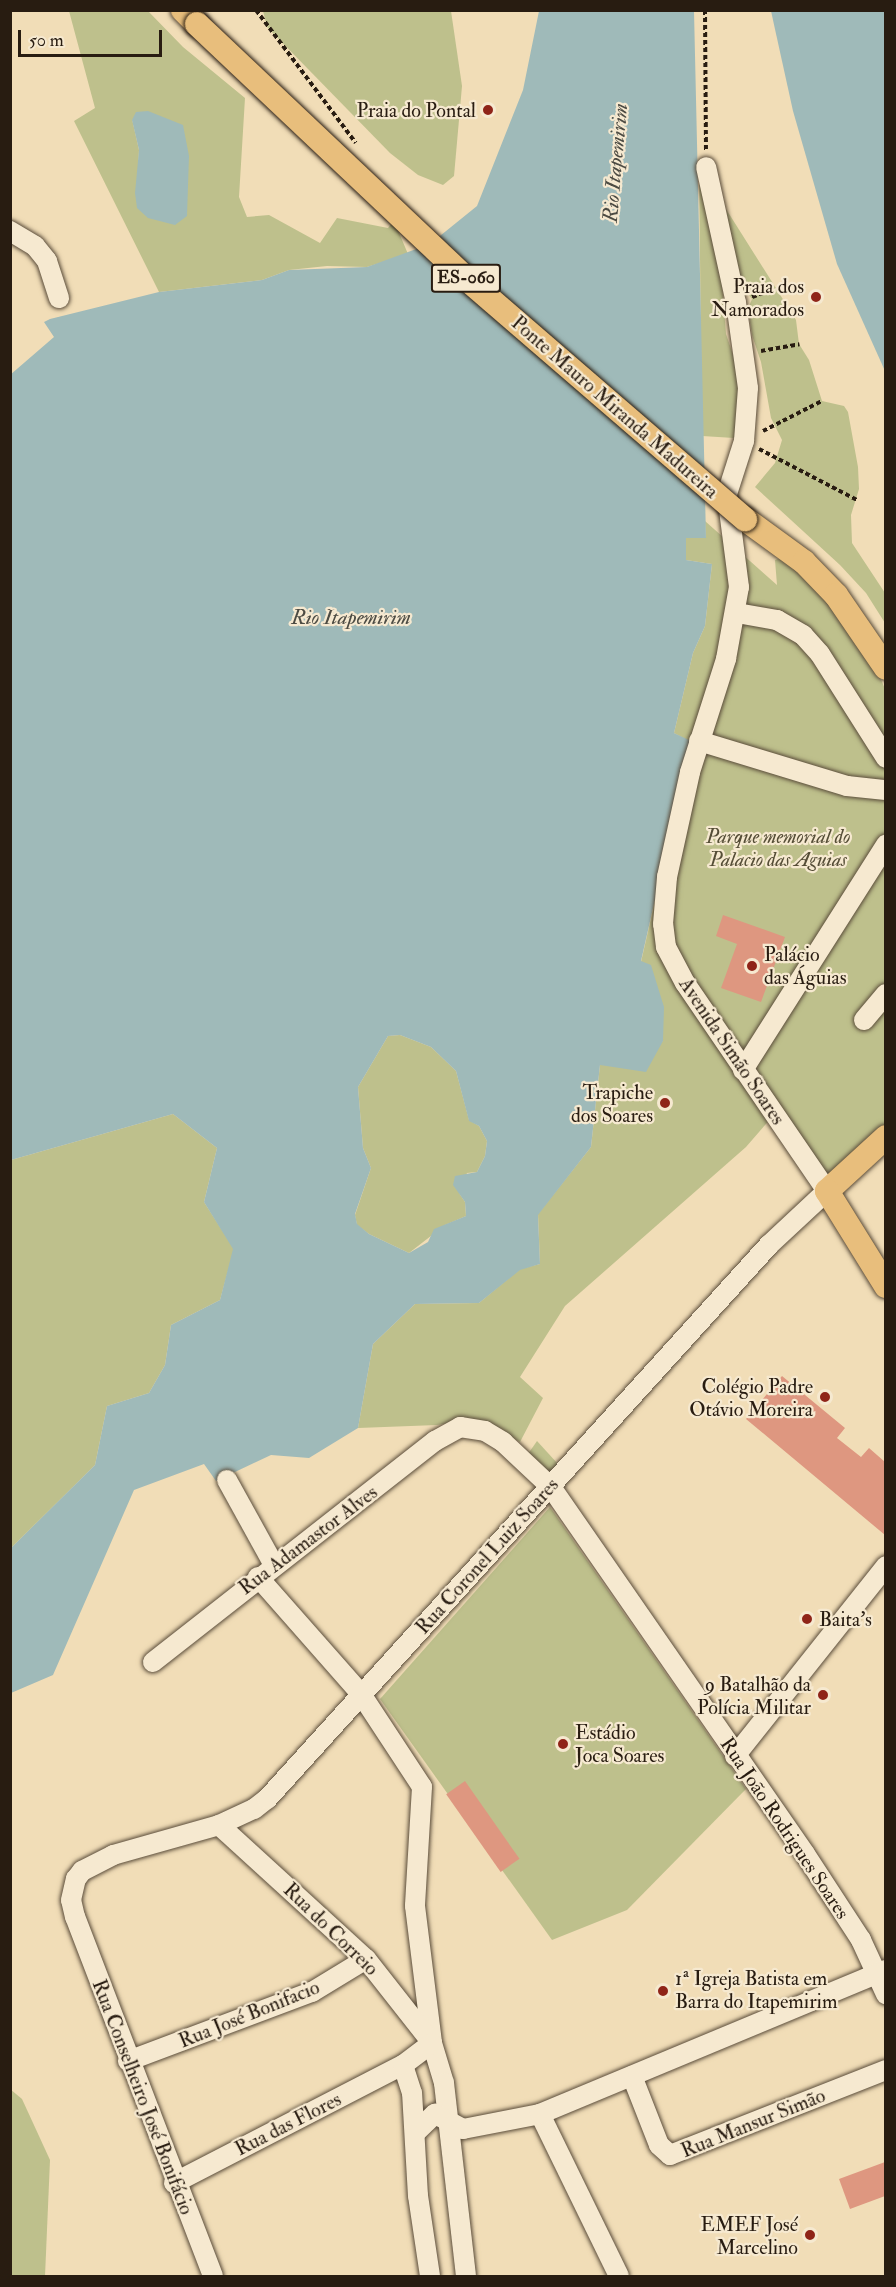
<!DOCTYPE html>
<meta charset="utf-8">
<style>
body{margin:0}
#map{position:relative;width:896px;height:2287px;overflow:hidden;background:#f1ddb7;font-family:"IM FELL Double Pica",serif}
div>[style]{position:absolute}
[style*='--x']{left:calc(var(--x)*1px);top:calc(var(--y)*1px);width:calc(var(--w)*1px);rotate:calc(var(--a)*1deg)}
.green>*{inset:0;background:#bec08c}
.water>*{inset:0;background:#9fbab9}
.building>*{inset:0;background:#de9780;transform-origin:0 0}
.path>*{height:4px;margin-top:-2px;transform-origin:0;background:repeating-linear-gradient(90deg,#281c11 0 4.5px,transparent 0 7.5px)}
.roads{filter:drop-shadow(0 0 2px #5a4c3a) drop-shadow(0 0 2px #5a4c3a)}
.minor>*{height:20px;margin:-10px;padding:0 10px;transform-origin:10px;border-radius:10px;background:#f6e9d0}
.major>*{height:24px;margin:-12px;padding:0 12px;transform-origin:12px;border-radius:12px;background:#e8be7c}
.bridges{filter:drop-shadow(0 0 2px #281c11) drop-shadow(0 0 2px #281c11)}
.major-bridge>*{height:24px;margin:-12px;padding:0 12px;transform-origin:12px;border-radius:12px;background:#e8be7c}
.dots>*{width:16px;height:16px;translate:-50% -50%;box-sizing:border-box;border:3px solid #f6e9d0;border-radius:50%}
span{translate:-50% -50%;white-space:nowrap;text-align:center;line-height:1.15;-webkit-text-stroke:4.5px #f6e9d0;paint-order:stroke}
.shield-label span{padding:2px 4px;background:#f6e9d0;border:2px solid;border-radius:4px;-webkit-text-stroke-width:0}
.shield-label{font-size:18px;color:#281c11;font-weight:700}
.poi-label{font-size:20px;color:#281c11}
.right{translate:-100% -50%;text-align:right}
.left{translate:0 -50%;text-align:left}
.street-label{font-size:20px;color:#281c11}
.park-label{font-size:20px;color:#554d36;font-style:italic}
.water-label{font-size:21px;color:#4c4b43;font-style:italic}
.frame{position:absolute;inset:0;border:12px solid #281c11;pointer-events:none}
.scale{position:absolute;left:18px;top:30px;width:144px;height:27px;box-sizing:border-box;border:3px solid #281c11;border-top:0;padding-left:8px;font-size:18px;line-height:21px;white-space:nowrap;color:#281c11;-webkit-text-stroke:4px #f6e9d0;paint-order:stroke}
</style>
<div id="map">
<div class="green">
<i style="clip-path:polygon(evenodd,69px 11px,148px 11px,183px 47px,245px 98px,239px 197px,247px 217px,269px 215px,320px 243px,337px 218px,388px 228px,394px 221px,408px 254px,367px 267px,327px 266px,289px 270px,262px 280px,159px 292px,74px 121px,95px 108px,69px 11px,132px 119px,175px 225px,138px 169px,139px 150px,132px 119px)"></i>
<i style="clip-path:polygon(263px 11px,451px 11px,462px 86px,454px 176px,443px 185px,418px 175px,390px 153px,267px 27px)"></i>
<i style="clip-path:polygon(713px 166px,726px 334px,742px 381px,734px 438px,702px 436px,699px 168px)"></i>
<i style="clip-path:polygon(726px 209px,796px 320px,799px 344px,809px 360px,822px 401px,844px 406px,848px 412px,858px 467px,859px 489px,851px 515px,852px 543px,885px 593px,885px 623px,866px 593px,840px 565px,755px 487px,775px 463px,782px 440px,771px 418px,761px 362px,752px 335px,748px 309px,752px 299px,739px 283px)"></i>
<i style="clip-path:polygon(705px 521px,777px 585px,775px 560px,787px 556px,812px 579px,874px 663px,885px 689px,885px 1131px,830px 1185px,778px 1110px,746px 1147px,565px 1306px,520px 1377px,543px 1398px,520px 1442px,475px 1419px,437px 1425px,358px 1428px,373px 1344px,415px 1304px,479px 1303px,520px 1269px,540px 1264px,538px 1214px,591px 1147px,600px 1065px,663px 1041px,641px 962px,691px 742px,674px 733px,693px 653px,705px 626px,712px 564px,686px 560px,686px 538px,706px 538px)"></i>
<i style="clip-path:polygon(400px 1035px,431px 1047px,456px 1071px,469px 1120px,479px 1126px,487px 1141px,485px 1156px,477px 1172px,467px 1173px,459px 1193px,465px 1202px,466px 1216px,445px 1225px,409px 1253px,369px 1234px,357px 1225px,355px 1215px,371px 1168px,363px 1148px,358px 1087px,388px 1036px)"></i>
<i style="clip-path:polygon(173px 1114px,217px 1148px,204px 1202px,234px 1249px,220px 1300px,171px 1325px,165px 1365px,149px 1393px,107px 1406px,95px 1465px,11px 1548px,11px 1160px)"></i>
<i style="clip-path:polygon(537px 1441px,558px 1464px,548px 1476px,528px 1454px)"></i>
<i style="clip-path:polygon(550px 1507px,746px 1789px,627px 1910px,552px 1940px,380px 1699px)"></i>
<i style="clip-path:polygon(10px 2089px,22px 2099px,50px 2160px,45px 2276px,11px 2276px)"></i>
</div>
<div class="water">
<i style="clip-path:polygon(evenodd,539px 11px,694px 11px,706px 538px,686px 538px,686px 560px,712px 564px,705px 626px,693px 653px,674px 733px,691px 741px,641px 961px,651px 965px,664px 1007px,663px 1041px,646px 1072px,600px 1065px,591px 1147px,538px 1215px,540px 1264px,520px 1270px,479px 1303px,415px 1304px,373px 1344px,358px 1428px,309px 1458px,271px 1455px,216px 1481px,204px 1464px,134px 1490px,53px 1675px,11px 1693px,11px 1548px,95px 1465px,107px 1406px,149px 1393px,165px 1365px,171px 1325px,220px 1300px,233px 1249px,204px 1202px,217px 1148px,173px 1114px,11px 1160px,10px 375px,54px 337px,44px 322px,50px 319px,159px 292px,262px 280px,289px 270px,367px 267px,430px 244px,477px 206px,523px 90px,539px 11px,400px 1035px,431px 1047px,456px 1071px,469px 1121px,479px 1126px,487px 1141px,485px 1156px,477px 1172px,455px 1176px,453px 1185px,465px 1202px,466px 1216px,434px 1229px,428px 1242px,409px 1253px,369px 1234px,357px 1224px,355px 1214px,371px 1168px,363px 1148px,358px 1087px,388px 1036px,400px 1035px)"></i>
<i style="clip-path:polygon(771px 11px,885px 11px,885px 371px,837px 264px,793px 111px)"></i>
<i style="clip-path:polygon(148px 111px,183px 125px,189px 156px,187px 216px,175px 225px,148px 218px,137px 208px,135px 193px,139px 150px,132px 120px,136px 112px)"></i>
</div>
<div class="building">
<i style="clip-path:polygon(723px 915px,785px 937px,761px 1002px,721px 988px,737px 944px,716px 936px)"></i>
<i style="clip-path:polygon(782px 1376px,845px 1428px,837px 1438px,861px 1457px,869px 1448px,885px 1462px,885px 1535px,746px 1419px)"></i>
<i style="left:465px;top:1781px;width:95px;height:23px;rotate:55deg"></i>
<i style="clip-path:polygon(885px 2162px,885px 2196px,850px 2209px,839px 2179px)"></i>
</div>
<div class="path">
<i style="--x:256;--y:10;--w:166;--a:53.1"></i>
<i style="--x:705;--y:10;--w:141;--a:89.6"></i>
<i style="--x:752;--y:297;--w:23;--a:-20"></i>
<i style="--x:761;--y:351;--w:39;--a:-10"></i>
<i style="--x:763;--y:431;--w:66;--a:-27"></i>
<i style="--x:759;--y:449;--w:110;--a:27.5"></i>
</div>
<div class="roads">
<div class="minor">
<i style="--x:10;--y:231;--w:29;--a:31"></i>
<i style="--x:35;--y:246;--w:19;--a:51"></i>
<i style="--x:47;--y:261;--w:39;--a:72"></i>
<i style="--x:737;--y:613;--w:41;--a:9.9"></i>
<i style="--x:777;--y:620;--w:30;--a:30"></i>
<i style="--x:803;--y:635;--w:25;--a:48"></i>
<i style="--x:820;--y:654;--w:123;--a:57.6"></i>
<i style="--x:699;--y:741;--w:155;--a:16.9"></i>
<i style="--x:847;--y:786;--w:39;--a:6"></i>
<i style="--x:864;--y:1020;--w:34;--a:-50"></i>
<i style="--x:743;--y:1070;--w:267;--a:-57.6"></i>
<i style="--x:227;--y:1480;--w:97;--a:61.1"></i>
<i style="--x:258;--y:1577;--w:156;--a:48.6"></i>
<i style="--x:361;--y:1694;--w:111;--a:56.7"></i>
<i style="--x:422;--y:1787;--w:119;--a:93.4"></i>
<i style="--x:415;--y:1906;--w:138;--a:82.9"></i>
<i style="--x:432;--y:2043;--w:42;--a:73.3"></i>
<i style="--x:444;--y:2083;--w:194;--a:83.5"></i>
<i style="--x:153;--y:1662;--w:358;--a:-38.1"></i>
<i style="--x:435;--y:1441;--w:29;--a:-29"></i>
<i style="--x:460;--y:1427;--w:25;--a:9"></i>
<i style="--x:485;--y:1431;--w:21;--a:31"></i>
<i style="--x:503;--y:1442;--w:66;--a:43.2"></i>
<i style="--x:551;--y:1487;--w:446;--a:55.3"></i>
<i style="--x:805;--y:1854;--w:103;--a:56.9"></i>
<i style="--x:861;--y:1940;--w:60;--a:65.2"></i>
<i style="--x:735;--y:1756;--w:243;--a:-51.5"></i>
<i style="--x:219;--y:1825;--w:199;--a:42.4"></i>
<i style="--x:366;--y:1959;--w:107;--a:51.8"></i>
<i style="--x:128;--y:2061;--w:197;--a:-20.6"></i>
<i style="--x:312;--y:1992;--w:63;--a:-31.4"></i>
<i style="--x:632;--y:2076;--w:74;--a:68.6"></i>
<i style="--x:659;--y:2145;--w:15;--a:42"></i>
<i style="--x:670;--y:2155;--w:232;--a:-21.5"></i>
<i style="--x:540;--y:2114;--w:180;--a:64"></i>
<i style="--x:415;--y:2133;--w:28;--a:-44"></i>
<i style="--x:435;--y:2114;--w:32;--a:28"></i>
<i style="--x:463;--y:2129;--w:78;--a:-11"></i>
<i style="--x:540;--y:2114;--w:375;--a:-22.6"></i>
<i style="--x:174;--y:2183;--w:258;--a:-27.3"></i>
<i style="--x:213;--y:2276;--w:385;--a:-111"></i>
<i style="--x:75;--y:1917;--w:17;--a:-103"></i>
<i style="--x:71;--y:1900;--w:22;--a:-77"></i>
<i style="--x:76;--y:1879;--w:10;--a:-53"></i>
<i style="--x:82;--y:1871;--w:35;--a:-27"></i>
<i style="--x:113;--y:1855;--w:110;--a:-15.8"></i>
<i style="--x:219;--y:1825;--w:38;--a:-25"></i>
<i style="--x:254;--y:1809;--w:16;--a:-38"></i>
<i style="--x:267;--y:1799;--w:748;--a:-47.82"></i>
<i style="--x:769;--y:1245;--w:79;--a:-43"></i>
<i style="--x:827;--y:1191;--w:252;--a:-124.3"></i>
<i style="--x:685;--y:983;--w:41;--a:-117.8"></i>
<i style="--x:666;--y:947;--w:23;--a:-97"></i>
<i style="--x:663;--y:924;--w:47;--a:-85.1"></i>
<i style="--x:667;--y:877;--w:107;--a:-77.6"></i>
<i style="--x:690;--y:772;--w:119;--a:-72.3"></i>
<i style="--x:726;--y:659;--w:73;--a:-79.8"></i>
<i style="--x:739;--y:587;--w:94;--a:-97.4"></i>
<i style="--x:727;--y:494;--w:56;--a:-72.2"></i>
<i style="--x:744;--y:441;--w:53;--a:-85.7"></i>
<i style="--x:748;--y:388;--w:86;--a:-98"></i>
<i style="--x:736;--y:303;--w:139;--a:-102.4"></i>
<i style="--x:430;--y:2276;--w:81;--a:-98.5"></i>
<i style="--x:418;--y:2196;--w:103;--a:-93.3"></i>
<i style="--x:412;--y:2093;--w:29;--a:-108"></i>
<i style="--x:403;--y:2065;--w:36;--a:-37"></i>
</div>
<div class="major">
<i style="--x:183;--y:10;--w:20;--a:45"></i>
<i style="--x:745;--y:519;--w:73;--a:36.1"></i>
<i style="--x:804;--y:562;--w:46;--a:45.9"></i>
<i style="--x:836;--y:595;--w:88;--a:55.6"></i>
<i style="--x:886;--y:1137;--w:80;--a:137.5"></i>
<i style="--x:827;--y:1191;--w:112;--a:58.2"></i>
</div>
</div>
<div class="bridges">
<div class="major-bridge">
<i style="--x:197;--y:24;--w:365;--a:43.4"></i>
<i style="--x:462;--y:275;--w:374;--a:40.8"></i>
</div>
</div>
<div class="dots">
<i style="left:488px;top:110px;background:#8f2418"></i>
<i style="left:816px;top:297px;background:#8f2418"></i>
<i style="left:752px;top:966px;background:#8f2418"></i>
<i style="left:665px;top:1103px;background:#8f2418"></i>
<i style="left:825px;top:1397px;background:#8f2418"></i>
<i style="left:807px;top:1619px;background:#8f2418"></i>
<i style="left:823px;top:1695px;background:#8f2418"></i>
<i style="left:563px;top:1744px;background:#8f2418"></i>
<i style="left:663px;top:1991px;background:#8f2418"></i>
<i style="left:810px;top:2235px;background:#8f2418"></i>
</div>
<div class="shield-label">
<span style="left:466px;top:278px">ES-060</span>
</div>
<div class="poi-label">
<span class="right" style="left:476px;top:110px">Praia do Pontal</span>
<span class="right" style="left:804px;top:298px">Praia dos<br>Namorados</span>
<span class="left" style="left:764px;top:966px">Palácio<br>das Águias</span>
<span class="right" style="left:653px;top:1104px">Trapiche<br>dos Soares</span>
<span class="right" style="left:813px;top:1398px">Colégio Padre<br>Otávio Moreira</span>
<span class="left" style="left:819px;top:1619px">Baita's</span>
<span class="right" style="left:811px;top:1696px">9 Batalhão da<br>Polícia Militar</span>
<span class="left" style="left:575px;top:1744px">Estádio<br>Joca Soares</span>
<span class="left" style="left:675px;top:1990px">1ª Igreja Batista em<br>Barra do Itapemirim</span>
<span class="right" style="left:798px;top:2236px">EMEF José<br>Marcelino</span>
</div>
<div class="street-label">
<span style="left:615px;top:407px;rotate:41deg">Ponte Mauro Miranda Madureira</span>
<span style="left:732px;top:1051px;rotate:56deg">Avenida Simão Soares</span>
<span style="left:308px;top:1540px;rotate:-37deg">Rua Adamastor Alves</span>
<span style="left:487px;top:1556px;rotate:-48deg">Rua Coronel Luiz Soares</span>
<span style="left:785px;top:1828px;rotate:56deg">Rua João Rodrigues Soares</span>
<span style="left:331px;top:1929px;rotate:44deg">Rua do Correio</span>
<span style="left:249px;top:2014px;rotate:-22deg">Rua José Bonifacio</span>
<span style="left:143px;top:2097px;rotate:69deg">Rua Conselheiro José Bonifácio</span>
<span style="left:753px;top:2123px;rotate:-22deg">Rua Mansur Simão</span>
<span style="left:288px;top:2124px;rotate:-27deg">Rua das Flores</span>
</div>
<div class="park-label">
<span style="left:778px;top:848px">Parque memorial do<br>Palacio das Aguias</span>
</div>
<div class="water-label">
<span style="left:616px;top:163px;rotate:-85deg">Rio Itapemirim</span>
<span style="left:351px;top:618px">Rio Itapemirim</span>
</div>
<div class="frame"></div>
<div class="scale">50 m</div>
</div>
